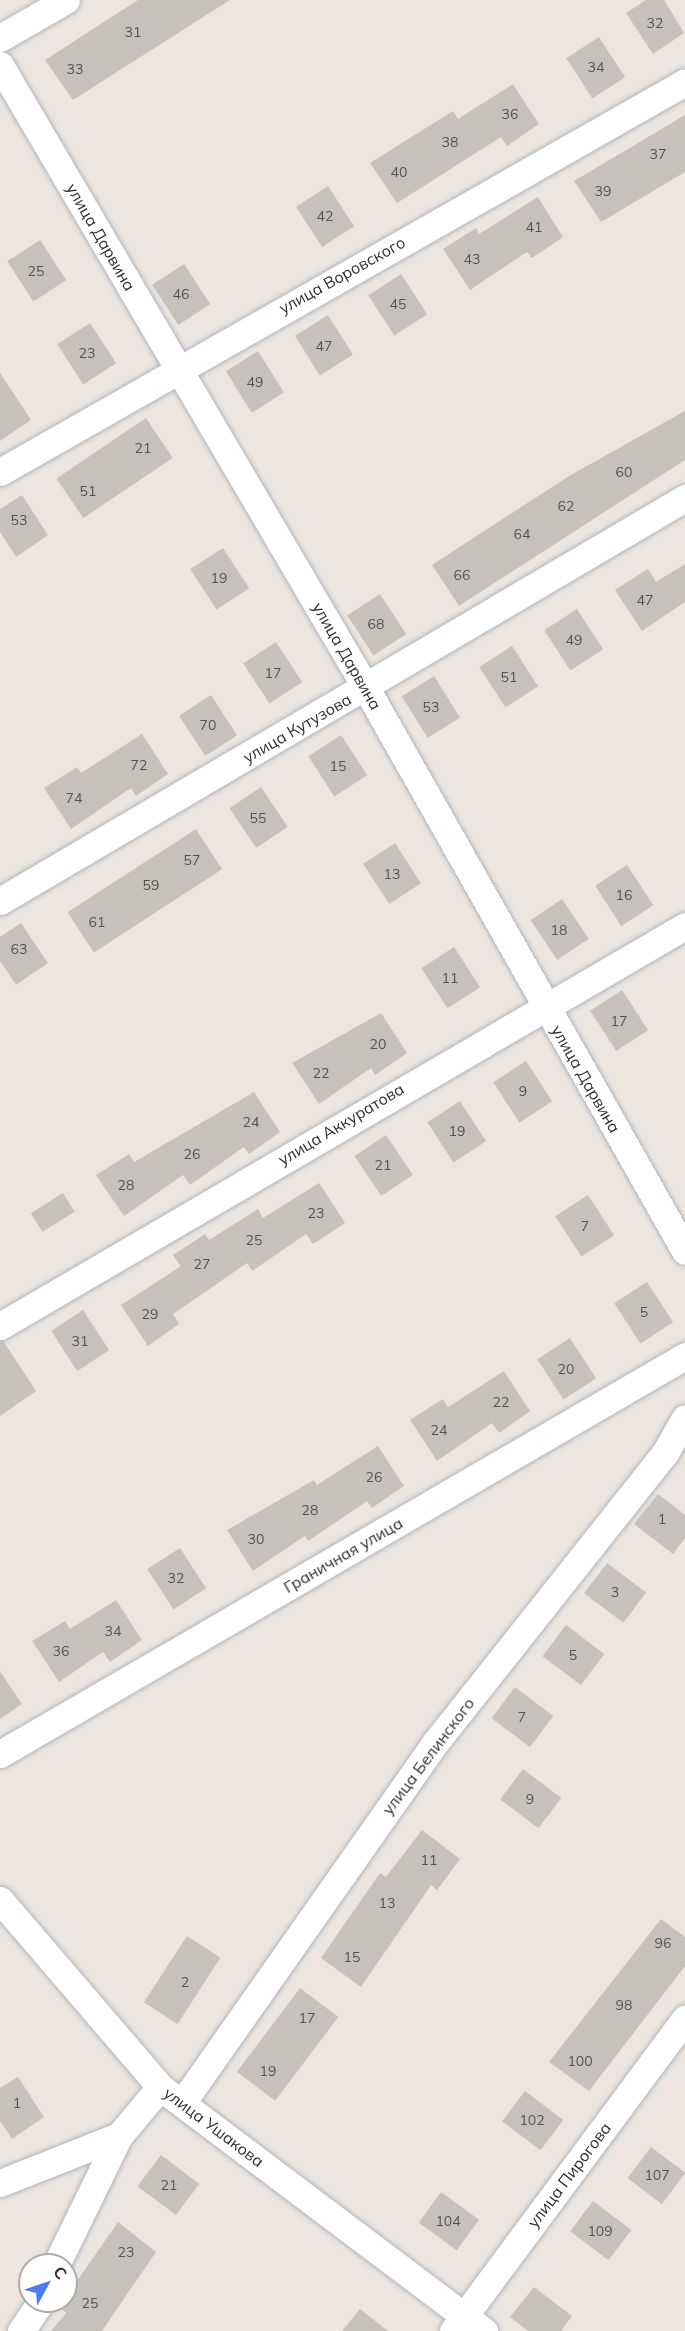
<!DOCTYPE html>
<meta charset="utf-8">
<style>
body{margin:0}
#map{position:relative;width:685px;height:2331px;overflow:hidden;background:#ede6e0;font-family:Mulish,sans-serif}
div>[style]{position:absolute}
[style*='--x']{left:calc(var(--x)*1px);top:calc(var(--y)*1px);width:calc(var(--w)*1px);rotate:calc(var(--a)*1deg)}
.building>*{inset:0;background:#c6c1bb;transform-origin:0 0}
.roads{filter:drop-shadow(0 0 2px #b1b4bc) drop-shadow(0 0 2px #b1b4bc)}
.minor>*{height:27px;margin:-13.5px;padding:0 13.5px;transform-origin:13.5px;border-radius:13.5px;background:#fff}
span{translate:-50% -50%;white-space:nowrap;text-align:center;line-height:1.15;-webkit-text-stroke:4.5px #fff;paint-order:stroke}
.number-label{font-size:14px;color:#535250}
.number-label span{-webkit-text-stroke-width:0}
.street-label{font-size:16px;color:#2d2d2d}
.north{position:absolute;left:18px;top:2253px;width:60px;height:60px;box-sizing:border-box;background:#fff;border:2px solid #ababab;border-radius:50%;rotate:50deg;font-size:16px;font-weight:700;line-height:24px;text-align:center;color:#2d2d2d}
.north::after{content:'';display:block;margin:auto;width:21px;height:27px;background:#4b7bef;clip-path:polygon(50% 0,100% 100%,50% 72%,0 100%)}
</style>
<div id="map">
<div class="building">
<i style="clip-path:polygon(138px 0,230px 0,73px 100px,45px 60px)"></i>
<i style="clip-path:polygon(646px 0,664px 0,684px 33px,653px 54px,626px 13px)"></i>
<i style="left:599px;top:37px;width:48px;height:39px;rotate:57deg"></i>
<i style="clip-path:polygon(513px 84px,539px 124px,507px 146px,501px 137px,397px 203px,370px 163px,453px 111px,458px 119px)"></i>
<i style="clip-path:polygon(685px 115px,685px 172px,601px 222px,574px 181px)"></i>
<i style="left:328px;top:186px;width:48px;height:38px;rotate:57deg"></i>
<i style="clip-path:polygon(538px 197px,563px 237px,532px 258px,527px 252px,470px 290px,443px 249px,476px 228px,479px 234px)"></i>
<i style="left:40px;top:240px;width:48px;height:39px;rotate:57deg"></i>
<i style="left:184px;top:264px;width:48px;height:38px;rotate:57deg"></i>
<i style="left:401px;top:274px;width:48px;height:39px;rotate:57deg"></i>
<i style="left:328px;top:315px;width:47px;height:39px;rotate:58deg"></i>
<i style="left:90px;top:323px;width:48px;height:39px;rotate:57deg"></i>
<i style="left:258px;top:351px;width:49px;height:38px;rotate:58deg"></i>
<i style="clip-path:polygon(0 373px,31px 420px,0 441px)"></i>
<i style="clip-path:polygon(685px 411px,685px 460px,459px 606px,432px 565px,569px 476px)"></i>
<i style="left:146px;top:418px;width:48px;height:108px;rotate:56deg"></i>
<i style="clip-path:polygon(22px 495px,48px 535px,16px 557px,0 532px,0 509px)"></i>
<i style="left:223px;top:548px;width:48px;height:39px;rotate:57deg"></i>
<i style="clip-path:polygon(685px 564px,685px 602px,642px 631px,615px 590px,648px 569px,656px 582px)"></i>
<i style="left:380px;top:594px;width:48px;height:39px;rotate:57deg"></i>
<i style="left:577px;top:609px;width:48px;height:39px;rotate:57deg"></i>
<i style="left:276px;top:642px;width:48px;height:39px;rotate:57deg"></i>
<i style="left:512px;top:646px;width:48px;height:39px;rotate:57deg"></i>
<i style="left:434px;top:676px;width:49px;height:38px;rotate:58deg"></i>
<i style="left:211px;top:695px;width:48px;height:38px;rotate:57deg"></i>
<i style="clip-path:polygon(142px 734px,168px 774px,136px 796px,131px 788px,71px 829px,44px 788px,77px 767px,81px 773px)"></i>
<i style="left:341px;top:735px;width:48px;height:39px;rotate:57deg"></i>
<i style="left:261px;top:787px;width:48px;height:38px;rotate:56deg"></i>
<i style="left:196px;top:829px;width:48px;height:153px;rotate:57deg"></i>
<i style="left:395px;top:843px;width:48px;height:38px;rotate:57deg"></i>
<i style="left:627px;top:865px;width:48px;height:38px;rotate:57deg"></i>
<i style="left:562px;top:899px;width:48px;height:38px;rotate:56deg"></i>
<i style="clip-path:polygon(21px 923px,48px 963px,16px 985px,0 961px,0 937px)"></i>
<i style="left:454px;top:947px;width:48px;height:39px;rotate:57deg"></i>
<i style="left:622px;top:990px;width:48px;height:38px;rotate:57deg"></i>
<i style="clip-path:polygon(381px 1013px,407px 1053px,375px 1075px,371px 1068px,319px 1104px,292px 1063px)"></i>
<i style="left:526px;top:1061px;width:48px;height:39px;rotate:57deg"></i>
<i style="clip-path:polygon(254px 1092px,280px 1132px,249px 1154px,244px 1147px,190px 1185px,183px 1175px,124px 1216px,96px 1175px,129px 1154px,134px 1162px)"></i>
<i style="left:460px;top:1101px;width:48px;height:39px;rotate:57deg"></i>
<i style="left:386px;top:1135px;width:48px;height:38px;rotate:56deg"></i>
<i style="clip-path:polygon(319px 1183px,345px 1223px,313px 1244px,306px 1234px,252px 1271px,247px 1263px,173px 1314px,179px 1324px,148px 1346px,121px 1305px,181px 1266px,173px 1255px,205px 1234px,209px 1240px,258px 1209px,263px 1218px)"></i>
<i style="left:63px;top:1193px;width:22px;height:38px;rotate:58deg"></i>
<i style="left:588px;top:1195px;width:48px;height:39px;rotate:57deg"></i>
<i style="left:647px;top:1282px;width:48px;height:39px;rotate:57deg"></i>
<i style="left:83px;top:1310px;width:48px;height:38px;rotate:57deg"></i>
<i style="left:570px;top:1338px;width:48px;height:39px;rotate:57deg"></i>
<i style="clip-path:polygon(3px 1341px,36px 1391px,0 1416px,0 1342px)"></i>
<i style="clip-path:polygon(504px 1371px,530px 1411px,499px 1433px,492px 1423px,437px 1461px,410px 1420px,443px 1399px,448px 1407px)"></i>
<i style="clip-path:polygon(378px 1446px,404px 1486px,372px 1508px,367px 1501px,308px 1541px,305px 1536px,253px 1571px,227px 1530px,314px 1480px,317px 1485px)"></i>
<i style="clip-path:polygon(658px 1494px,685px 1515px,685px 1538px,673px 1554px,634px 1524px)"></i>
<i style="left:180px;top:1548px;width:48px;height:39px;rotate:57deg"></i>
<i style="left:607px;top:1563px;width:49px;height:38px;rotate:37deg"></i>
<i style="clip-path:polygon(116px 1600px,142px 1640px,110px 1662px,103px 1652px,59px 1682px,32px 1641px,65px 1621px,70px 1629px)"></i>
<i style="left:566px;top:1625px;width:48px;height:39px;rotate:37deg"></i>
<i style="clip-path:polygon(0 1671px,22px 1704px,0 1719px)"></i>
<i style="left:515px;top:1687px;width:48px;height:39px;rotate:37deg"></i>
<i style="left:523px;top:1769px;width:48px;height:38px;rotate:37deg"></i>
<i style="clip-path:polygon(422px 1830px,460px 1859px,437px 1890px,431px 1885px,361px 1987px,321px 1958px,380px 1873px,386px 1877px)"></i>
<i style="clip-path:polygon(661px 1919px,685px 1937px,685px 1966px,589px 2091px,549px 2062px)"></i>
<i style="left:187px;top:1936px;width:40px;height:79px;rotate:33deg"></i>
<i style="left:300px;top:1988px;width:48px;height:105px;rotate:37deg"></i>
<i style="clip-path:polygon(18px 2077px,44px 2117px,12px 2139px,0 2121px,0 2088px)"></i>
<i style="left:525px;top:2091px;width:48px;height:38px;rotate:37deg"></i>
<i style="left:651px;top:2147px;width:43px;height:39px;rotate:37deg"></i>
<i style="left:161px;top:2155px;width:48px;height:39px;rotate:37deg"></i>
<i style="left:441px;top:2192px;width:47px;height:38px;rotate:36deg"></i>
<i style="left:593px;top:2201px;width:48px;height:38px;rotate:37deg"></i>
<i style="clip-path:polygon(118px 2222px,156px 2252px,102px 2331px,51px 2331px,66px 2313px,59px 2307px)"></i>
<i style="clip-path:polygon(534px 2287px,572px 2316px,561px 2331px,528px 2331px,510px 2317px)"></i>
<i style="clip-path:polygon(360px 2309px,388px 2331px,342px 2331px)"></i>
</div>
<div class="roads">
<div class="minor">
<i style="--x:0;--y:38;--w:76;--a:-29.9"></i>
<i style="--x:0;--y:65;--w:723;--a:59.57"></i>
<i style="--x:366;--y:688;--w:647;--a:60.46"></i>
<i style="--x:0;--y:472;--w:788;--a:-29.65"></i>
<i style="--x:0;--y:901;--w:795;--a:-30.47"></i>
<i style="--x:0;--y:1326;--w:793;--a:-30.28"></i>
<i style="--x:0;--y:1754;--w:792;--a:-30.16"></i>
<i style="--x:0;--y:1900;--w:246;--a:49.4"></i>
<i style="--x:160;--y:2087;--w:406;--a:37"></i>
<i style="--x:182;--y:2103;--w:440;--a:-54.9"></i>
<i style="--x:435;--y:1743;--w:370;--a:-51.6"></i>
<i style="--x:665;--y:1453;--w:40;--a:-60.3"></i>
<i style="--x:0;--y:2183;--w:128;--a:-21.6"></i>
<i style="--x:56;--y:2265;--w:144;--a:-64"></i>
<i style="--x:119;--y:2136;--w:64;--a:-50.1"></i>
<i style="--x:21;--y:2331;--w:36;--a:-56"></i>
<i style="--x:453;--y:2331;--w:389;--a:-53.4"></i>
</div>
</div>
<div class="number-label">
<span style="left:655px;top:23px">32</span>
<span style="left:133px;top:32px">31</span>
<span style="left:596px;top:67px">34</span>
<span style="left:75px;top:69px">33</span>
<span style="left:510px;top:114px">36</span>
<span style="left:450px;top:142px">38</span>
<span style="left:658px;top:154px">37</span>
<span style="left:399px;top:172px">40</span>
<span style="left:603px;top:191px">39</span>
<span style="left:325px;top:216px">42</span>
<span style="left:534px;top:227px">41</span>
<span style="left:472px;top:259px">43</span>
<span style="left:36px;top:271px">25</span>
<span style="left:181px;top:294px">46</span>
<span style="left:398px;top:304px">45</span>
<span style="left:324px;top:346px">47</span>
<span style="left:87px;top:353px">23</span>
<span style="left:255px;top:382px">49</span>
<span style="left:143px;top:448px">21</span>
<span style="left:624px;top:472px">60</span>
<span style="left:88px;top:491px">51</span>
<span style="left:566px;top:506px">62</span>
<span style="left:19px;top:520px">53</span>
<span style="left:522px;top:534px">64</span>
<span style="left:462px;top:575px">66</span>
<span style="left:219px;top:578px">19</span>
<span style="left:645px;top:600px">47</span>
<span style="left:376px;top:624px">68</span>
<span style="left:574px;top:640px">49</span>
<span style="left:273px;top:673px">17</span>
<span style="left:509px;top:677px">51</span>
<span style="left:431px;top:707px">53</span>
<span style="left:208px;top:725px">70</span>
<span style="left:139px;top:765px">72</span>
<span style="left:338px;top:766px">15</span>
<span style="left:74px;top:798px">74</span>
<span style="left:258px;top:818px">55</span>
<span style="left:192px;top:860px">57</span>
<span style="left:392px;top:874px">13</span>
<span style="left:151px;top:885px">59</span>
<span style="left:624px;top:895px">16</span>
<span style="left:97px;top:922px">61</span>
<span style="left:559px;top:930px">18</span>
<span style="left:19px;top:949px">63</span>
<span style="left:450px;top:978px">11</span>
<span style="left:619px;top:1021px">17</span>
<span style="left:378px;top:1044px">20</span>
<span style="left:321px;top:1073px">22</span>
<span style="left:523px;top:1091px">9</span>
<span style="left:251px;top:1122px">24</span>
<span style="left:457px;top:1131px">19</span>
<span style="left:192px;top:1154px">26</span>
<span style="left:383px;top:1165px">21</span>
<span style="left:126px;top:1185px">28</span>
<span style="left:316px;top:1213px">23</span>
<span style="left:585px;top:1226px">7</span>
<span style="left:254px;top:1240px">25</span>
<span style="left:202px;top:1264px">27</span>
<span style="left:644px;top:1312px">5</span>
<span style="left:150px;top:1314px">29</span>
<span style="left:80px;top:1341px">31</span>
<span style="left:566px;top:1369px">20</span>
<span style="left:501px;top:1402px">22</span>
<span style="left:439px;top:1430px">24</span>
<span style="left:374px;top:1477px">26</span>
<span style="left:310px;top:1510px">28</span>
<span style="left:662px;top:1519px">1</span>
<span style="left:256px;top:1539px">30</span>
<span style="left:176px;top:1578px">32</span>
<span style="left:615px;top:1592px">3</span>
<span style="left:113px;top:1631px">34</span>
<span style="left:61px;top:1651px">36</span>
<span style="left:573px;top:1655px">5</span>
<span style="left:522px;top:1717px">7</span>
<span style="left:530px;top:1799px">9</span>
<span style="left:429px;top:1860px">11</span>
<span style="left:387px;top:1903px">13</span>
<span style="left:663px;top:1943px">96</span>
<span style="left:352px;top:1957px">15</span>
<span style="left:185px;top:1982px">2</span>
<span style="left:624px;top:2005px">98</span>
<span style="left:307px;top:2018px">17</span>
<span style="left:580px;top:2061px">100</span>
<span style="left:268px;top:2071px">19</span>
<span style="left:17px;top:2103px">1</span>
<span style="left:532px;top:2120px">102</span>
<span style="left:657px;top:2175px">107</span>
<span style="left:169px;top:2185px">21</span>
<span style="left:448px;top:2221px">104</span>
<span style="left:600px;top:2231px">109</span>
<span style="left:126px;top:2252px">23</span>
<span style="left:90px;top:2303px">25</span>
</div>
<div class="street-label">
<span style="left:101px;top:237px;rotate:60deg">улица Дарвина</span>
<span style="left:342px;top:275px;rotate:-29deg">улица Воровского</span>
<span style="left:347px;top:656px;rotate:60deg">улица Дарвина</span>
<span style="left:297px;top:728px;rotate:-30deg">улица Кутузова</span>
<span style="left:586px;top:1079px;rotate:60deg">улица Дарвина</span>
<span style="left:341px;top:1124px;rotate:-31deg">улица Аккуратова</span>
<span style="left:343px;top:1555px;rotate:-30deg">Граничная улица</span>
<span style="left:428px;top:1756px;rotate:-53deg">улица Белинского</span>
<span style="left:214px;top:2127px;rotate:37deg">улица Ушакова</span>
<span style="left:569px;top:2175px;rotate:-53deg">улица Пирогова</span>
</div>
<div class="north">С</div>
</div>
